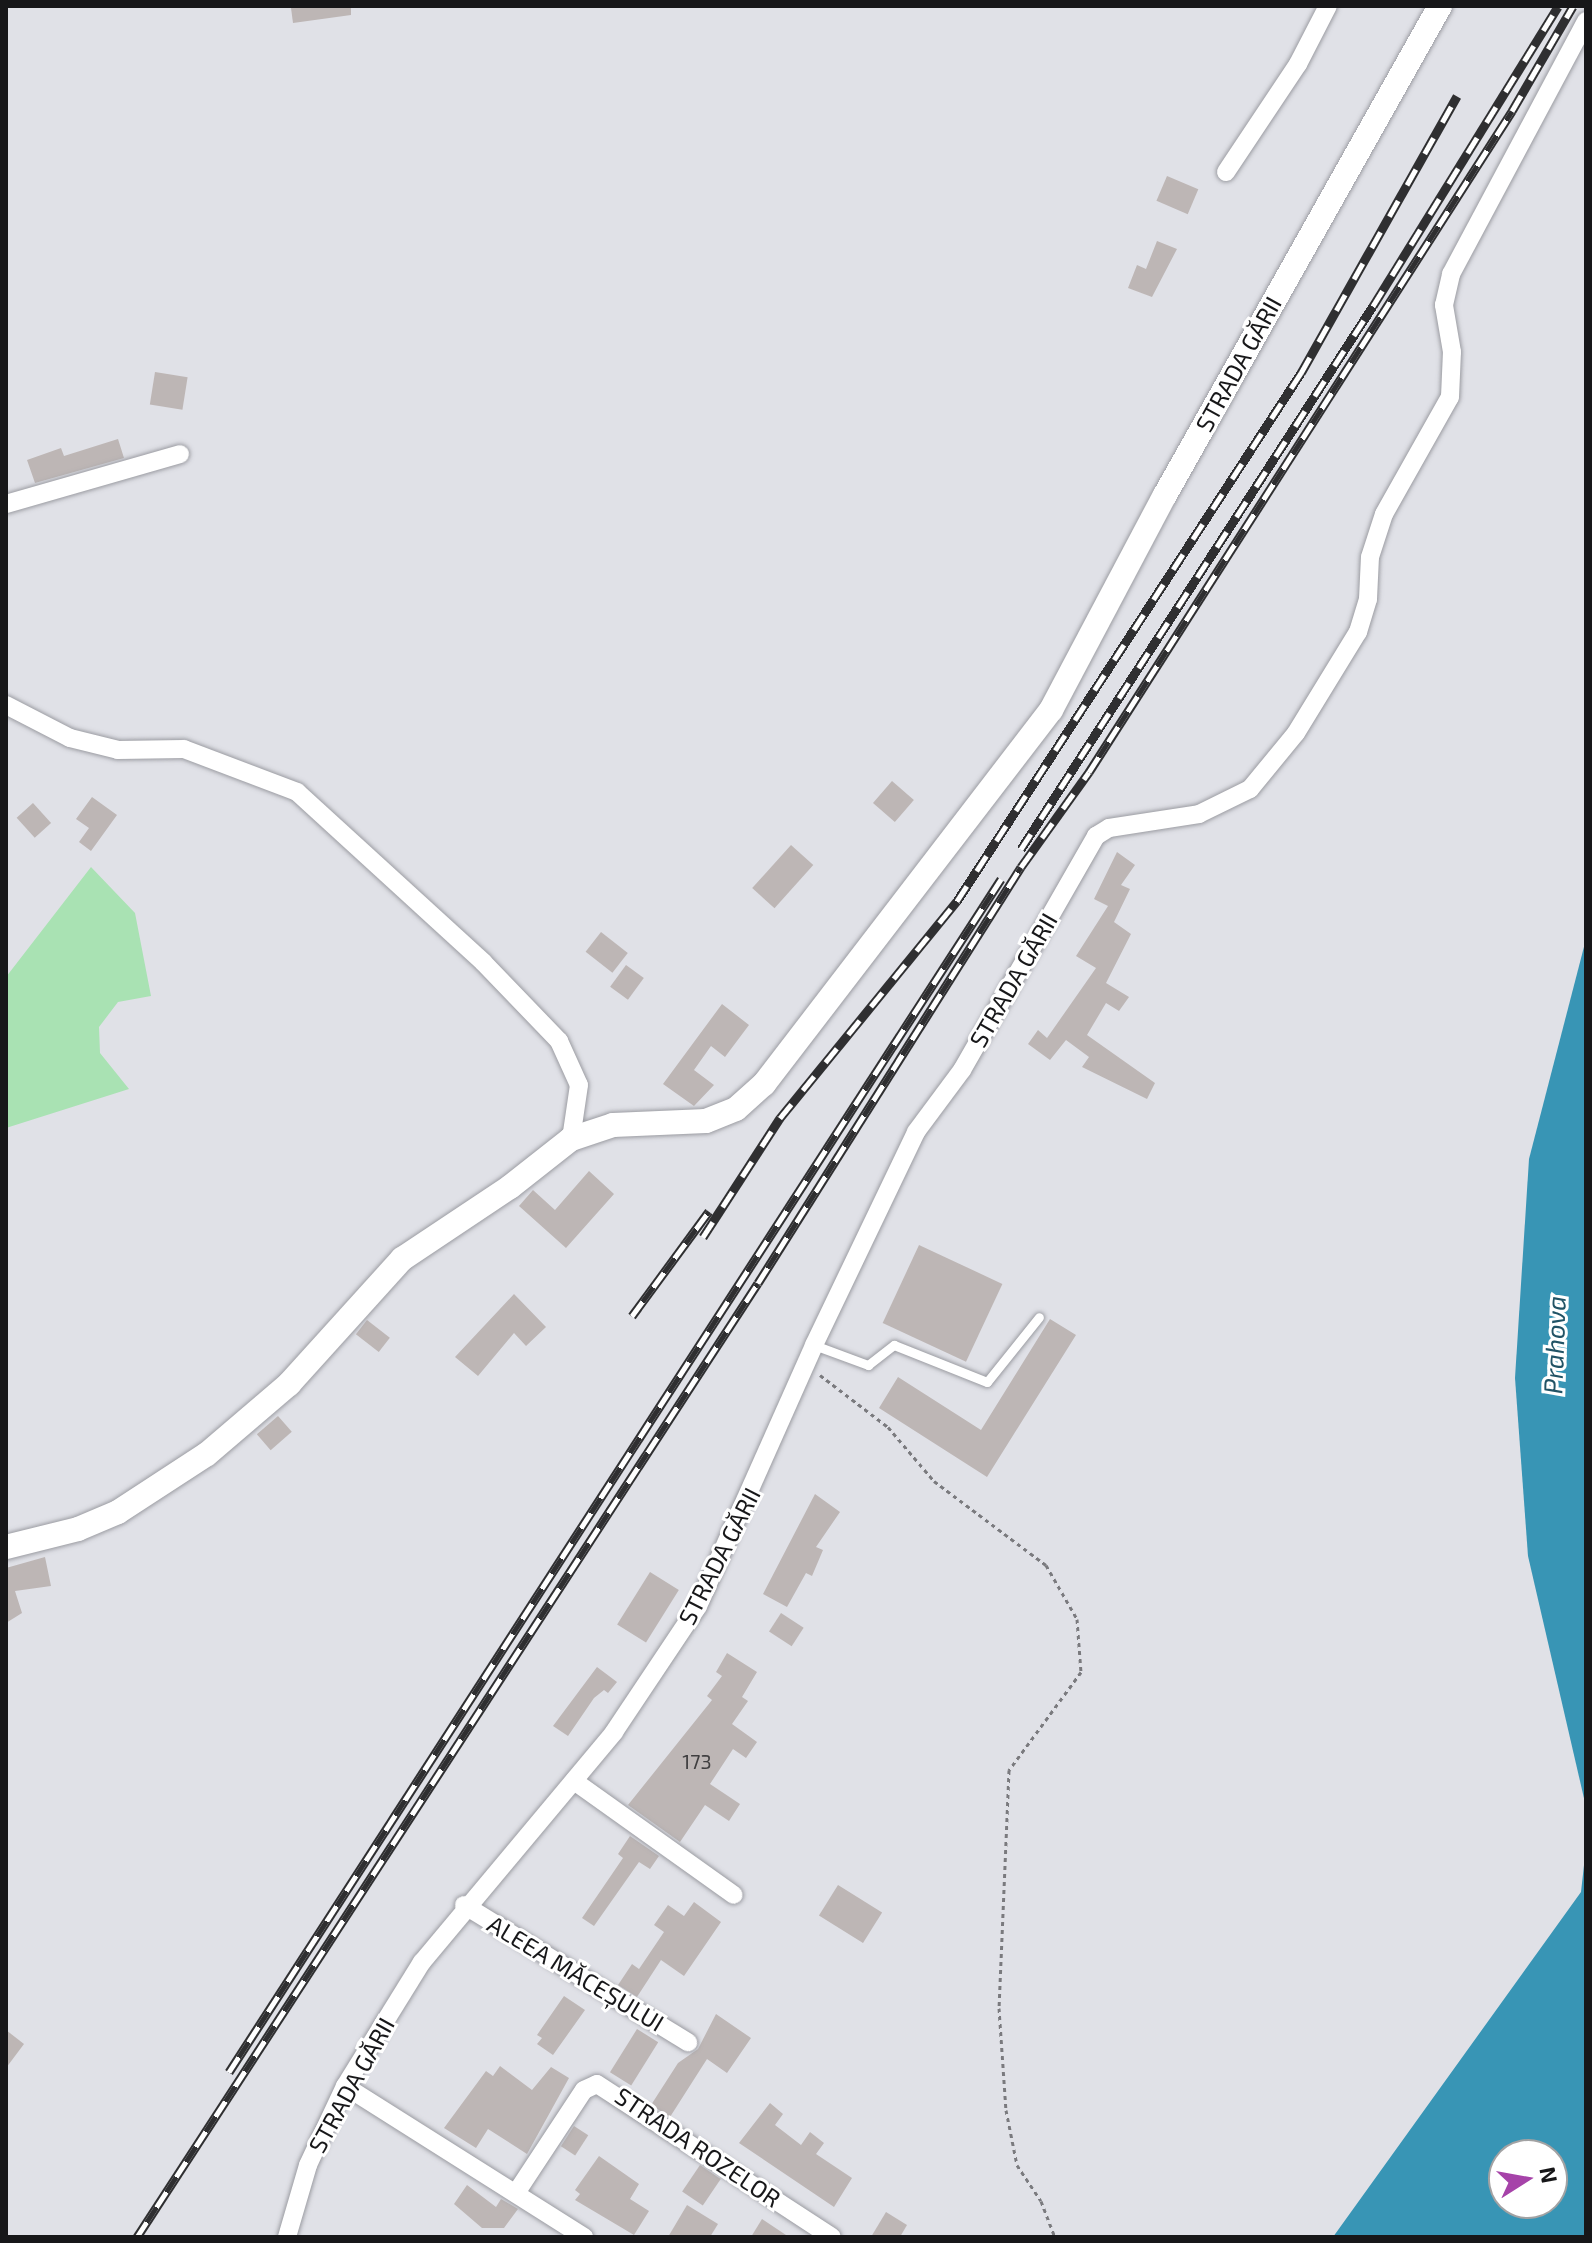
<!DOCTYPE html>
<meta charset="utf-8">
<style>
body{margin:0}
#map{position:relative;width:1592px;height:2243px;overflow:hidden;background:#e0e1e7;font-family:"Exo 2",sans-serif}
div>[style]{position:absolute}
[style*='--x']{left:calc(var(--x)*1px);top:calc(var(--y)*1px);width:calc(var(--w)*1px);rotate:calc(var(--a)*1deg)}
.green>*{inset:0;background:#a9e2b3}
.water>*{inset:0;background:#3895b5}
.building>*{inset:0;background:#bdb6b5;transform-origin:0 0}
.path>*{height:3px;margin-top:-1.5px;transform-origin:0;background:repeating-linear-gradient(90deg,#7a7a7e 0 4px,transparent 0 8px)}
.roads{filter:drop-shadow(0 0 2px #9b9ca2) drop-shadow(0 0 2px #9b9ca2)}
.service>*{height:9px;margin:-4.5px;padding:0 4.5px;transform-origin:4.5px;border-radius:4.5px;background:#fff}
.minor>*{height:18px;margin:-9px;padding:0 9px;transform-origin:9px;border-radius:9px;background:#fff}
.tertiary>*{height:24px;margin:-12px;padding:0 12px;transform-origin:12px;border-radius:12px;background:#fff}
.rail>*{height:9px;margin-top:-4.5px;transform-origin:0;background:repeating-linear-gradient(90deg,#fff 0 18px,#2f2f31 0 36px);box-sizing:border-box;border-block:2px solid #2f2f31}
span{translate:-50% -50%;white-space:nowrap;text-align:center;line-height:1.15;-webkit-text-stroke:6px #fff;paint-order:stroke}
.number-label{font-size:20px;color:#403f40}
.number-label span{-webkit-text-stroke-width:0}
.street-label{font-size:24px;color:#171719}
.water-label{font-size:26px;color:#215365;font-style:italic}
.frame{position:absolute;inset:0;border:8px solid #171719;pointer-events:none}
.north{position:absolute;left:1488px;top:2139px;width:80px;height:80px;box-sizing:border-box;background:#fff;border:2px solid #a2a2a3;border-radius:50%;rotate:79deg;font-size:22px;font-weight:700;line-height:32px;text-align:center;color:#171719}
.north::after{content:'';display:block;margin:auto;width:28px;height:36px;background:#a643a9;clip-path:polygon(50% 0,100% 100%,50% 72%,0 100%)}
</style>
<div id="map">
<div class="green">
<i style="clip-path:polygon(91px 867px,135px 913px,151px 996px,118px 1002px,99px 1027px,100px 1053px,129px 1089px,6px 1128px,6px 977px)"></i>
</div>
<div class="water">
<i style="clip-path:polygon(1586px 939px,1586px 1807px,1528px 1556px,1515px 1378px,1529px 1159px)"></i>
<i style="clip-path:polygon(evenodd,1586px 1847px,1586px 2237px,1333px 2237px,1581px 1892px,1586px 1847px,1504px 2155px,1552px 2155px,1552px 2203px,1504px 2203px,1504px 2155px)"></i>
</div>
<div class="building">
<i style="clip-path:polygon(351px 6px,351px 15px,293px 23px,291px 8px)"></i>
<i style="left:1167px;top:176px;width:34px;height:27px;rotate:23deg"></i>
<i style="clip-path:polygon(1157px 241px,1177px 249px,1152px 297px,1128px 288px,1137px 265px,1146px 269px)"></i>
<i style="left:155px;top:372px;width:33px;height:33px;rotate:9deg"></i>
<i style="clip-path:polygon(118px 439px,124px 458px,35px 483px,27px 460px,61px 448px,64px 456px)"></i>
<i style="left:892px;top:781px;width:29px;height:29px;rotate:41deg"></i>
<i style="clip-path:polygon(92px 797px,117px 815px,91px 851px,79px 842px,89px 828px,76px 819px)"></i>
<i style="left:33px;top:803px;width:27px;height:22px;rotate:48deg"></i>
<i style="left:791px;top:845px;width:30px;height:58px;rotate:42deg"></i>
<i style="clip-path:polygon(1117px 852px,1135px 865px,1121px 885px,1130px 889px,1114px 922px,1131px 934px,1106px 983px,1129px 997px,1119px 1011px,1106px 1003px,1087px 1035px,1155px 1083px,1147px 1099px,1082px 1067px,1089px 1057px,1066px 1040px,1050px 1060px,1028px 1044px,1038px 1030px,1047px 1038px,1096px 968px,1076px 956px,1108px 906px,1094px 899px)"></i>
<i style="left:601px;top:932px;width:34px;height:25px;rotate:38deg"></i>
<i style="left:626px;top:965px;width:22px;height:27px;rotate:36deg"></i>
<i style="clip-path:polygon(722px 1004px,749px 1025px,725px 1057px,711px 1046px,694px 1070px,714px 1085px,694px 1106px,663px 1084px)"></i>
<i style="clip-path:polygon(589px 1171px,614px 1194px,566px 1248px,519px 1206px,533px 1190px,555px 1210px)"></i>
<i style="left:919px;top:1245px;width:92px;height:86px;rotate:25deg"></i>
<i style="clip-path:polygon(514px 1294px,546px 1327px,526px 1346px,514px 1333px,478px 1376px,455px 1357px)"></i>
<i style="clip-path:polygon(1050px 1319px,1076px 1335px,987px 1477px,879px 1408px,898px 1377px,981px 1430px)"></i>
<i style="left:367px;top:1320px;width:29px;height:18px;rotate:38deg"></i>
<i style="left:278px;top:1416px;width:21px;height:28px;rotate:49deg"></i>
<i style="clip-path:polygon(815px 1494px,840px 1512px,816px 1547px,823px 1550px,812px 1576px,806px 1573px,787px 1607px,763px 1594px)"></i>
<i style="clip-path:polygon(45px 1557px,51px 1586px,15px 1591px,22px 1613px,6px 1623px,6px 1568px)"></i>
<i style="left:650px;top:1572px;width:34px;height:62px;rotate:32deg"></i>
<i style="left:781px;top:1613px;width:27px;height:22px;rotate:33deg"></i>
<i style="clip-path:polygon(727px 1653px,757px 1672px,742px 1697px,748px 1701px,732px 1724px,757px 1742px,746px 1758px,733px 1749px,710px 1784px,740px 1804px,729px 1821px,705px 1805px,680px 1842px,628px 1805px,712px 1700px,707px 1696px,722px 1676px,716px 1672px)"></i>
<i style="clip-path:polygon(597px 1667px,617px 1682px,608px 1693px,604px 1690px,594px 1698px,568px 1736px,553px 1726px)"></i>
<i style="clip-path:polygon(630px 1836px,659px 1856px,650px 1869px,639px 1862px,594px 1926px,582px 1918px,623px 1858px,618px 1854px)"></i>
<i style="left:838px;top:1885px;width:52px;height:36px;rotate:32deg"></i>
<i style="clip-path:polygon(694px 1902px,721px 1922px,684px 1976px,661px 1960px,637px 1997px,618px 1985px,632px 1964px,639px 1969px,664px 1932px,654px 1925px,668px 1905px,684px 1916px)"></i>
<i style="clip-path:polygon(564px 1996px,585px 2010px,553px 2055px,537px 2044px,542px 2038px,537px 2035px)"></i>
<i style="clip-path:polygon(716px 2014px,751px 2038px,727px 2073px,707px 2059px,670px 2117px,651px 2105px,678px 2063px,698px 2049px)"></i>
<i style="left:637px;top:2029px;width:25px;height:51px;rotate:32deg"></i>
<i style="clip-path:polygon(6px 2030px,24px 2044px,6px 2068px)"></i>
<i style="clip-path:polygon(500px 2066px,532px 2090px,551px 2067px,569px 2078px,527px 2154px,488px 2129px,476px 2148px,444px 2128px,486px 2071px,493px 2076px)"></i>
<i style="clip-path:polygon(770px 2103px,783px 2114px,775px 2125px,801px 2145px,810px 2132px,824px 2143px,816px 2154px,852px 2178px,834px 2207px,739px 2143px)"></i>
<i style="left:574px;top:2126px;width:17px;height:24px;rotate:33deg"></i>
<i style="clip-path:polygon(599px 2156px,639px 2184px,630px 2199px,649px 2211px,634px 2235px,575px 2200px,580px 2194px,575px 2190px)"></i>
<i style="left:700px;top:2165px;width:25px;height:32px;rotate:34deg"></i>
<i style="clip-path:polygon(467px 2185px,496px 2207px,501px 2199px,518px 2209px,504px 2228px,482px 2228px,454px 2204px)"></i>
<i style="clip-path:polygon(687px 2205px,718px 2224px,710px 2237px,668px 2237px)"></i>
<i style="clip-path:polygon(886px 2212px,907px 2225px,900px 2237px,871px 2237px)"></i>
<i style="clip-path:polygon(762px 2219px,789px 2237px,751px 2237px)"></i>
</div>
<div class="path">
<i style="--x:820;--y:1375;--w:86;--a:37.4"></i>
<i style="--x:888;--y:1427;--w:71;--a:49.6"></i>
<i style="--x:934;--y:1481;--w:140;--a:36.9"></i>
<i style="--x:1046;--y:1565;--w:62;--a:60.1"></i>
<i style="--x:1077;--y:1619;--w:53;--a:85.7"></i>
<i style="--x:1081;--y:1672;--w:122;--a:126.3"></i>
<i style="--x:1009;--y:1770;--w:238;--a:92.4"></i>
<i style="--x:999;--y:2008;--w:102;--a:86.1"></i>
<i style="--x:1006;--y:2110;--w:56;--a:78.7"></i>
<i style="--x:1017;--y:2165;--w:43;--a:56.3"></i>
<i style="--x:1041;--y:2201;--w:39;--a:69"></i>
</div>
<div class="roads">
<div class="service">
<i style="--x:814;--y:1345;--w:58;--a:20.3"></i>
<i style="--x:868;--y:1365;--w:33;--a:-38"></i>
<i style="--x:894;--y:1345;--w:100;--a:21.7"></i>
<i style="--x:987;--y:1382;--w:83;--a:-51.3"></i>
</div>
<div class="minor">
<i style="--x:1226;--y:172;--w:130;--a:-56.3"></i>
<i style="--x:1298;--y:64;--w:65;--a:-62.7"></i>
<i style="--x:6;--y:504;--w:181;--a:-16"></i>
<i style="--x:6;--y:705;--w:72;--a:27.3"></i>
<i style="--x:70;--y:738;--w:49;--a:14"></i>
<i style="--x:118;--y:750;--w:66;--a:-0.9"></i>
<i style="--x:184;--y:749;--w:121;--a:20.8"></i>
<i style="--x:297;--y:792;--w:252;--a:42.4"></i>
<i style="--x:483;--y:962;--w:110;--a:46.1"></i>
<i style="--x:559;--y:1041;--w:48;--a:65.6"></i>
<i style="--x:579;--y:1085;--w:55;--a:98.4"></i>
<i style="--x:574;--y:1781;--w:196;--a:35.5"></i>
<i style="--x:464;--y:1905;--w:263;--a:31.5"></i>
<i style="--x:345;--y:2086;--w:283;--a:32.3"></i>
<i style="--x:516;--y:2193;--w:123;--a:-56.6"></i>
<i style="--x:584;--y:2090;--w:14;--a:-25"></i>
<i style="--x:597;--y:2084;--w:280;--a:33.1"></i>
<i style="--x:287;--y:2237;--w:75;--a:-73.7"></i>
<i style="--x:308;--y:2165;--w:87;--a:-64.9"></i>
<i style="--x:345;--y:2086;--w:146;--a:-58.2"></i>
<i style="--x:422;--y:1962;--w:300;--a:-50.1"></i>
<i style="--x:614;--y:1732;--w:151;--a:-56.3"></i>
<i style="--x:698;--y:1606;--w:286;--a:-66"></i>
<i style="--x:814;--y:1345;--w:236;--a:-64.4"></i>
<i style="--x:916;--y:1132;--w:77;--a:-53.4"></i>
<i style="--x:962;--y:1070;--w:270;--a:-60.2"></i>
<i style="--x:1096;--y:836;--w:15;--a:-32"></i>
<i style="--x:1109;--y:828;--w:91;--a:-8.8"></i>
<i style="--x:1199;--y:814;--w:57;--a:-26.1"></i>
<i style="--x:1250;--y:789;--w:72;--a:-50.6"></i>
<i style="--x:1296;--y:733;--w:119;--a:-58.5"></i>
<i style="--x:1358;--y:632;--w:34;--a:-73"></i>
<i style="--x:1368;--y:599;--w:42;--a:-87.3"></i>
<i style="--x:1370;--y:557;--w:45;--a:-72"></i>
<i style="--x:1384;--y:514;--w:134;--a:-60.6"></i>
<i style="--x:1450;--y:397;--w:45;--a:-87.5"></i>
<i style="--x:1452;--y:352;--w:48;--a:-99.7"></i>
<i style="--x:1444;--y:305;--w:32;--a:-77"></i>
<i style="--x:1451;--y:274;--w:287;--a:-61.9"></i>
</div>
<div class="tertiary">
<i style="--x:6;--y:1547;--w:74;--a:-14"></i>
<i style="--x:78;--y:1529;--w:43;--a:-23"></i>
<i style="--x:118;--y:1512;--w:106;--a:-33.1"></i>
<i style="--x:207;--y:1454;--w:108;--a:-40.5"></i>
<i style="--x:289;--y:1384;--w:169;--a:-47.9"></i>
<i style="--x:402;--y:1259;--w:130;--a:-33.7"></i>
<i style="--x:510;--y:1187;--w:78;--a:-38.2"></i>
<i style="--x:571;--y:1139;--w:44;--a:-18.4"></i>
<i style="--x:613;--y:1125;--w:93;--a:-2.5"></i>
<i style="--x:706;--y:1121;--w:32;--a:-22"></i>
<i style="--x:736;--y:1109;--w:38;--a:-42"></i>
<i style="--x:764;--y:1084;--w:471;--a:-52.5"></i>
<i style="--x:1051;--y:710;--w:243;--a:-62.1"></i>
<i style="--x:1165;--y:495;--w:561;--a:-60.65"></i>
</div>
</div>
<div class="rail">
<i style="--x:1021;--y:849;--w:647;--a:-57.05"></i>
<i style="--x:1373;--y:306;--w:352;--a:-58.3"></i>
<i style="--x:703;--y:1237;--w:142;--a:-57.1"></i>
<i style="--x:780;--y:1118;--w:280;--a:-50.8"></i>
<i style="--x:957;--y:901;--w:630;--a:-56.92"></i>
<i style="--x:1301;--y:373;--w:318;--a:-60.6"></i>
<i style="--x:632;--y:1316;--w:130;--a:-53.7"></i>
<i style="--x:229;--y:2072;--w:1421;--a:-57.09"></i>
<i style="--x:137;--y:2237;--w:1138;--a:-56.94"></i>
<i style="--x:758;--y:1283;--w:492;--a:-57.7"></i>
<i style="--x:1021;--y:867;--w:117;--a:-54.4"></i>
<i style="--x:1089;--y:772;--w:785;--a:-57.38"></i>
<i style="--x:1512;--y:111;--w:121;--a:-59.8"></i>
</div>
<div class="number-label">
<span style="left:697px;top:1761px">173</span>
</div>
<div class="street-label">
<span style="left:1238px;top:364px;rotate:-61deg">STRADA GĂRII</span>
<span style="left:1013px;top:980px;rotate:-60deg">STRADA GĂRII</span>
<span style="left:719px;top:1556px;rotate:-63deg">STRADA GĂRII</span>
<span style="left:576px;top:1973px;rotate:31deg">ALEEA MĂCEȘULUI</span>
<span style="left:351px;top:2085px;rotate:-61deg">STRADA GĂRII</span>
<span style="left:698px;top:2147px;rotate:34deg">STRADA ROZELOR</span>
</div>
<div class="water-label">
<span style="left:1554px;top:1345px;rotate:-88deg">Prahova</span>
</div>
<div class="frame"></div>
<div class="north">N</div>
</div>
